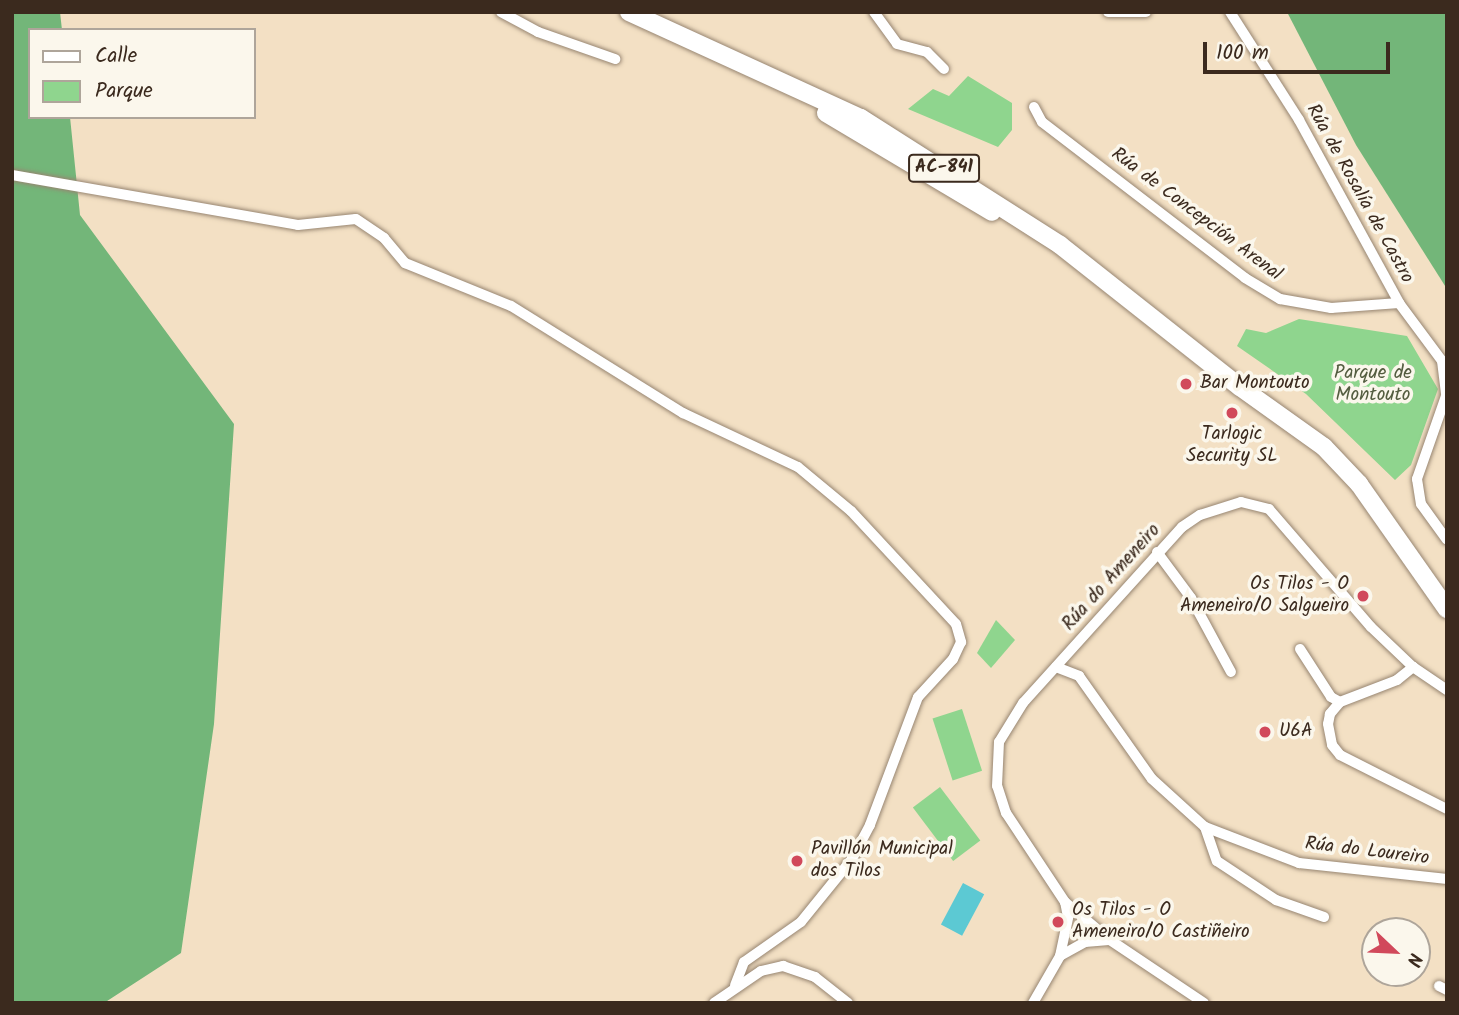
<!DOCTYPE html>
<meta charset="utf-8">
<style>
body{margin:0}
#map{position:relative;width:1459px;height:1015px;overflow:hidden;background:#f3e0c4;font-family:Kalam,sans-serif}
div>[style]{position:absolute}
[style*='--x']{left:calc(var(--x)*1px);top:calc(var(--y)*1px);width:calc(var(--w)*1px);rotate:calc(var(--a)*1deg)}
.green>*{inset:0;background:#8fd58e;transform-origin:0 0}
.forest>*{inset:0;background:#73b679}
.water>*{inset:0;background:#5cc9d3;transform-origin:0 0}
.roads{filter:drop-shadow(0 0 2px #978571) drop-shadow(0 0 2px #978571)}
.street>*{height:10px;margin:-5px;padding:0 5px;transform-origin:5px;border-radius:5px;background:#fff}
.primary>*{height:18px;margin:-9px;padding:0 9px;transform-origin:9px;border-radius:9px;background:#fff}
.dots>*{width:19px;height:19px;translate:-50% -50%;box-sizing:border-box;border:4px solid #fbf7ec;border-radius:50%}
span{translate:-50% -50%;white-space:nowrap;text-align:center;line-height:1.15;-webkit-text-stroke:7px #fbf7ec;paint-order:stroke}
.shield-label span{padding:2px 5px;background:#fbf7ec;border:2px solid;border-radius:5px;-webkit-text-stroke-width:0}
.shield-label{font-size:18px;color:#3b2a1e;font-weight:700}
.street-label{font-size:19px;color:#3b2a1e}
.park-label{font-size:19px;color:#545d40}
.poi-label{font-size:19px;color:#3b2a1e}
.left{translate:0 -50%;text-align:left}
.right{translate:-100% -50%;text-align:right}
.frame{position:absolute;inset:0;border:14px solid #3b2a1e;pointer-events:none}
.legend{position:absolute;left:28px;top:28px;width:228px;height:91px;box-sizing:border-box;background:#fbf7ec;border:2px solid #aea59a;margin:0;padding:9px 12px;list-style:none;font-size:21px;color:#3b2a1e}
.legend li{display:flex;align-items:center;gap:14px;height:35px}
.legend b{width:35px;border:2px solid #aea59a}
.north{position:absolute;left:1361px;top:917px;width:70px;height:70px;box-sizing:border-box;background:#fbf7ec;border:2px solid #aea59a;border-radius:50%;rotate:113deg;font-size:19px;font-weight:700;line-height:28px;text-align:center;color:#3b2a1e}
.north::after{content:'';display:block;margin:auto;width:24px;height:32px;background:#d1495b;clip-path:polygon(50% 0,100% 100%,50% 72%,0 100%)}
.scale{position:absolute;left:1203px;top:42px;width:187px;height:32px;box-sizing:border-box;border:4px solid #3b2a1e;border-top:0;padding-left:9px;font-size:21px;line-height:24px;white-space:nowrap;color:#3b2a1e;-webkit-text-stroke:5px #fbf7ec;paint-order:stroke}
</style>
<div id="map">
<div class="green">
<i style="clip-path:polygon(968px 76px,1012px 103px,1012px 130px,998px 147px,908px 109px,933px 89px,949px 96px)"></i>
<i style="clip-path:polygon(1299px 319px,1407px 336px,1438px 389px,1411px 465px,1395px 480px,1306px 394px,1237px 346px,1246px 329px,1266px 333px)"></i>
<i style="clip-path:polygon(996px 620px,1015px 640px,991px 668px,977px 653px)"></i>
<i style="left:962px;top:709px;width:65px;height:31px;rotate:72deg"></i>
<i style="left:940px;top:787px;width:67px;height:34px;rotate:53deg"></i>
</div>
<div class="forest">
<i style="clip-path:polygon(12px 12px,60px 12px,62px 30px,30px 30px,30px 117px,70px 117px,80px 215px,234px 424px,214px 724px,181px 953px,104px 1003px,12px 1003px)"></i>
<i style="clip-path:polygon(1287px 12px,1447px 12px,1447px 289px,1356px 145px)"></i>
</div>
<div class="water">
<i style="left:963px;top:883px;width:24px;height:47px;rotate:28deg"></i>
</div>
<div class="roads">
<div class="street">
<i style="--x:501;--y:12;--w:42;--a:28.4"></i>
<i style="--x:538;--y:32;--w:82;--a:19.3"></i>
<i style="--x:874;--y:12;--w:39;--a:54"></i>
<i style="--x:897;--y:44;--w:31;--a:15"></i>
<i style="--x:927;--y:52;--w:24;--a:45"></i>
<i style="--x:1108;--y:12;--w:38;--a:0"></i>
<i style="--x:1230;--y:12;--w:128;--a:57.4"></i>
<i style="--x:1299;--y:120;--w:209;--a:61.3"></i>
<i style="--x:1399;--y:303;--w:72;--a:53.4"></i>
<i style="--x:1442;--y:361;--w:35;--a:83"></i>
<i style="--x:1446;--y:396;--w:88;--a:109.3"></i>
<i style="--x:1417;--y:479;--w:25;--a:81"></i>
<i style="--x:1421;--y:504;--w:44;--a:54.2"></i>
<i style="--x:1034;--y:107;--w:17;--a:62"></i>
<i style="--x:1042;--y:122;--w:256;--a:37.5"></i>
<i style="--x:1245;--y:278;--w:41;--a:31"></i>
<i style="--x:1280;--y:299;--w:52;--a:10"></i>
<i style="--x:1331;--y:308;--w:68;--a:-4.2"></i>
<i style="--x:12;--y:175;--w:290;--a:9.9"></i>
<i style="--x:298;--y:225;--w:58;--a:-5.9"></i>
<i style="--x:356;--y:219;--w:34;--a:34"></i>
<i style="--x:384;--y:238;--w:33;--a:50"></i>
<i style="--x:405;--y:263;--w:114;--a:22.1"></i>
<i style="--x:511;--y:306;--w:203;--a:31.9"></i>
<i style="--x:683;--y:413;--w:127;--a:25.2"></i>
<i style="--x:798;--y:467;--w:69;--a:39.7"></i>
<i style="--x:851;--y:511;--w:154;--a:47.1"></i>
<i style="--x:956;--y:624;--w:19;--a:74"></i>
<i style="--x:961;--y:642;--w:19;--a:115"></i>
<i style="--x:953;--y:659;--w:52;--a:132.6"></i>
<i style="--x:918;--y:697;--w:137;--a:110.6"></i>
<i style="--x:870;--y:825;--w:38;--a:118"></i>
<i style="--x:852;--y:859;--w:81;--a:129"></i>
<i style="--x:801;--y:922;--w:70;--a:144.9"></i>
<i style="--x:744;--y:962;--w:25;--a:111"></i>
<i style="--x:1157;--y:552;--w:57;--a:53.5"></i>
<i style="--x:1191;--y:598;--w:84;--a:61.6"></i>
<i style="--x:1300;--y:649;--w:57;--a:57.1"></i>
<i style="--x:1331;--y:697;--w:10;--a:29"></i>
<i style="--x:1340;--y:702;--w:61;--a:-21.1"></i>
<i style="--x:1397;--y:680;--w:21;--a:-39"></i>
<i style="--x:1056;--y:667;--w:25;--a:21"></i>
<i style="--x:1079;--y:676;--w:126;--a:54.7"></i>
<i style="--x:1152;--y:779;--w:72;--a:42.2"></i>
<i style="--x:1205;--y:827;--w:101;--a:21"></i>
<i style="--x:1299;--y:863;--w:149;--a:6.2"></i>
<i style="--x:1340;--y:702;--w:16;--a:130"></i>
<i style="--x:1330;--y:714;--w:10;--a:101"></i>
<i style="--x:1328;--y:724;--w:21;--a:79"></i>
<i style="--x:1332;--y:745;--w:13;--a:51"></i>
<i style="--x:1340;--y:755;--w:120;--a:26.8"></i>
<i style="--x:1205;--y:827;--w:36;--a:71"></i>
<i style="--x:1217;--y:861;--w:71;--a:33.5"></i>
<i style="--x:1276;--y:900;--w:51;--a:19.5"></i>
<i style="--x:1065;--y:902;--w:59;--a:40.2"></i>
<i style="--x:1110;--y:940;--w:113;--a:33.8"></i>
<i style="--x:1060;--y:956;--w:29;--a:-29"></i>
<i style="--x:1085;--y:942;--w:24;--a:-5"></i>
<i style="--x:1439;--y:986;--w:9;--a:27"></i>
<i style="--x:714;--y:1003;--w:57;--a:-34.2"></i>
<i style="--x:761;--y:971;--w:23;--a:-13"></i>
<i style="--x:783;--y:966;--w:34;--a:19"></i>
<i style="--x:815;--y:977;--w:42;--a:38.2"></i>
<i style="--x:1033;--y:1003;--w:54;--a:-60.1"></i>
<i style="--x:1060;--y:956;--w:40;--a:-78"></i>
<i style="--x:1068;--y:917;--w:15;--a:-101"></i>
<i style="--x:1065;--y:902;--w:107;--a:-123.5"></i>
<i style="--x:1006;--y:813;--w:28;--a:-108"></i>
<i style="--x:997;--y:786;--w:44;--a:-87.4"></i>
<i style="--x:999;--y:742;--w:46;--a:-58.4"></i>
<i style="--x:1023;--y:703;--w:237;--a:-47.9"></i>
<i style="--x:1182;--y:527;--w:22;--a:-34"></i>
<i style="--x:1200;--y:515;--w:43;--a:-17.6"></i>
<i style="--x:1241;--y:502;--w:29;--a:14"></i>
<i style="--x:1269;--y:509;--w:156;--a:49.2"></i>
<i style="--x:1371;--y:627;--w:58;--a:43.6"></i>
<i style="--x:1413;--y:667;--w:41;--a:34.1"></i>
</div>
<div class="primary">
<i style="--x:629;--y:12;--w:255;--a:24.6"></i>
<i style="--x:861;--y:118;--w:236;--a:32.5"></i>
<i style="--x:1060;--y:245;--w:229;--a:38.3"></i>
<i style="--x:1240;--y:387;--w:103;--a:35.5"></i>
<i style="--x:1324;--y:447;--w:51;--a:46.6"></i>
<i style="--x:1359;--y:484;--w:153;--a:54.9"></i>
<i style="--x:826;--y:113;--w:193;--a:30.8"></i>
</div>
</div>
<div class="dots">
<i style="left:1186px;top:384px;background:#d1495b"></i>
<i style="left:1232px;top:413px;background:#d1495b"></i>
<i style="left:1363px;top:596px;background:#d1495b"></i>
<i style="left:1265px;top:732px;background:#d1495b"></i>
<i style="left:797px;top:861px;background:#d1495b"></i>
<i style="left:1058px;top:922px;background:#d1495b"></i>
</div>
<div class="shield-label">
<span style="left:944px;top:168px">AC-841</span>
</div>
<div class="street-label">
<span style="left:1359px;top:194px;rotate:61deg">Rúa de Rosalía de Castro</span>
<span style="left:1196px;top:215px;rotate:37deg">Rúa de Concepción Arenal</span>
<span style="left:1112px;top:578px;rotate:-48deg">Rúa do Ameneiro</span>
<span style="left:1367px;top:852px;rotate:7deg">Rúa do Loureiro</span>
</div>
<div class="park-label">
<span style="left:1373px;top:385px">Parque de<br>Montouto</span>
</div>
<div class="poi-label">
<span class="left" style="left:1200px;top:384px">Bar Montouto</span>
<span style="left:1232px;top:446px">Tarlogic<br>Security SL</span>
<span class="right" style="left:1349px;top:596px">Os Tilos - O<br>Ameneiro/O Salgueiro</span>
<span class="left" style="left:1279px;top:732px">U6A</span>
<span class="left" style="left:811px;top:861px">Pavillón Municipal<br>dos Tilos</span>
<span class="left" style="left:1072px;top:922px">Os Tilos - O<br>Ameneiro/O Castiñeiro</span>
</div>
<div class="frame"></div>
<ul class="legend">
<li><b style="height:9px;background:#fff"></b>Calle</li>
<li><b style="height:19px;background:#8fd58e"></b>Parque</li>
</ul>
<div class="north">N</div>
<div class="scale">100 m</div>
</div>
